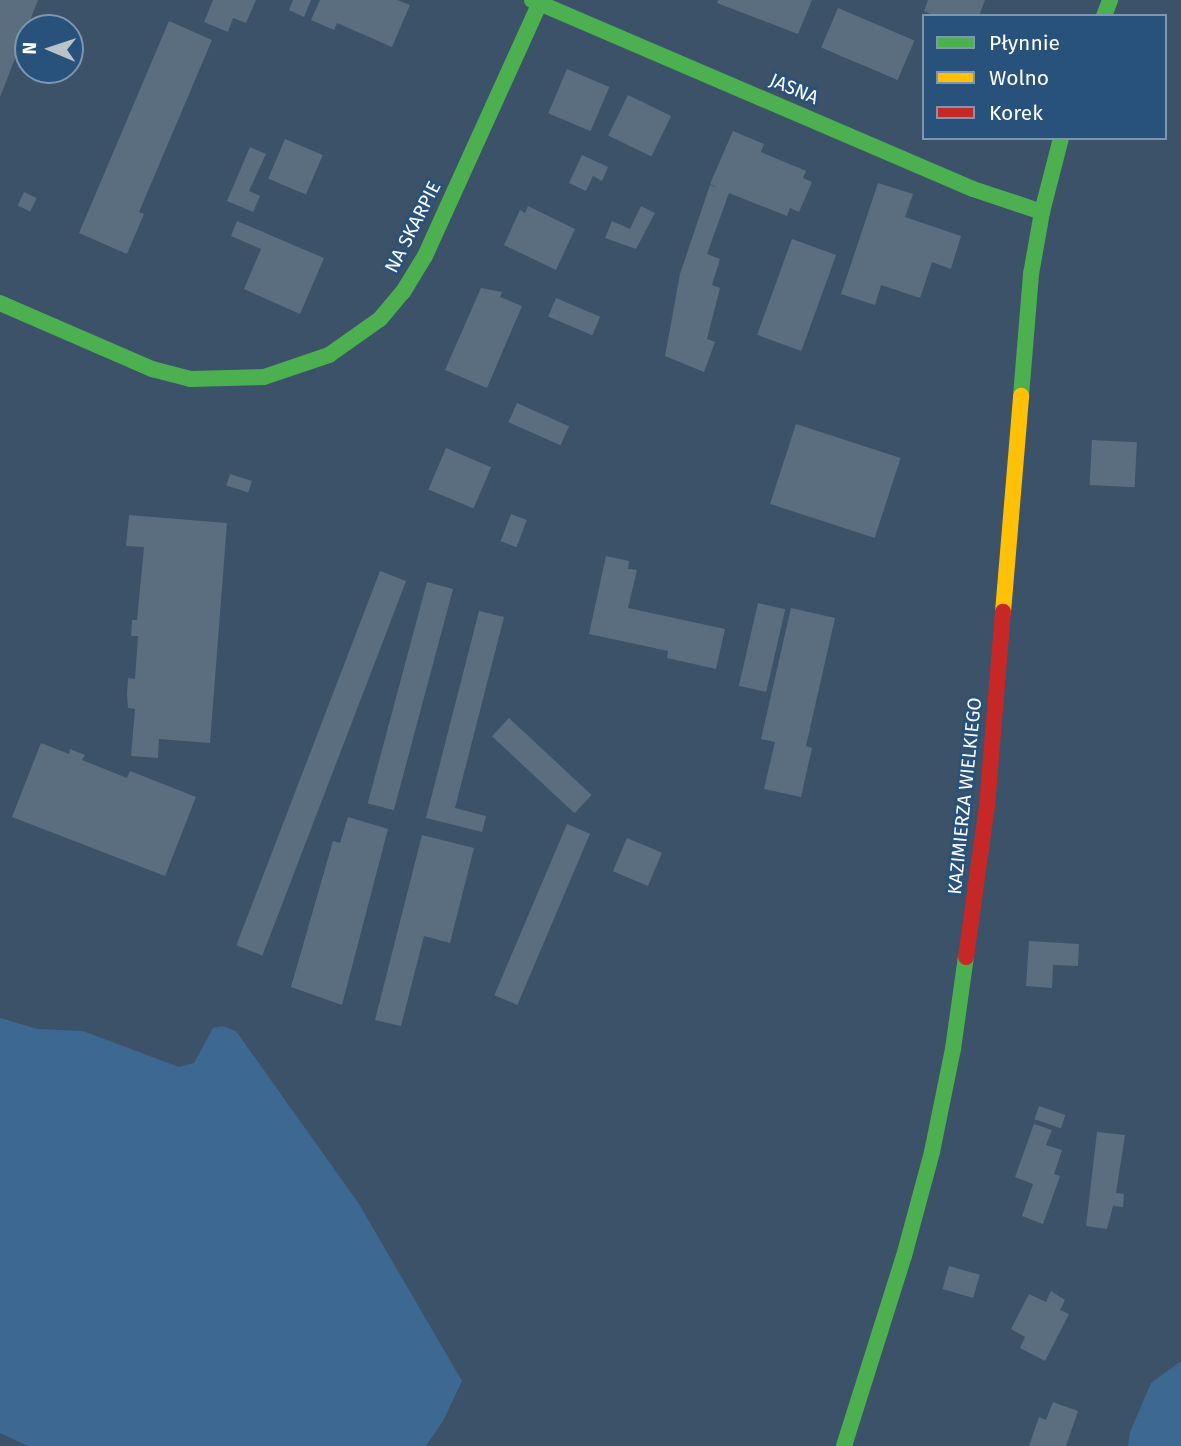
<!DOCTYPE html>
<meta charset="utf-8">
<style>
body{margin:0}
#map{position:relative;width:1181px;height:1446px;overflow:hidden;background:#3b5268;font-family:"Fira Sans",sans-serif}
div>[style]{position:absolute}
[style*='--x']{left:calc(var(--x)*1px);top:calc(var(--y)*1px);width:calc(var(--w)*1px);rotate:calc(var(--a)*1deg)}
.green>*{inset:0;background:#3c6892}
.building>*{inset:0;background:#5b6e7f;transform-origin:0 0}
.fast>*{height:16px;margin:-8px;padding:0 8px;transform-origin:8px;border-radius:8px;background:#4caf50}
.slow>*{height:16px;margin:-8px;padding:0 8px;transform-origin:8px;border-radius:8px;background:#ffc107}
.jam>*{height:16px;margin:-8px;padding:0 8px;transform-origin:8px;border-radius:8px;background:#c62828}
span{translate:-50% -50%;white-space:nowrap;text-align:center;line-height:1.15;-webkit-text-stroke:5px #28527b;paint-order:stroke}
.street-label{font-size:19px;color:#fff}
.legend{position:absolute;left:922px;top:14px;width:245px;height:126px;box-sizing:border-box;background:#28527b;border:2px solid #7e97b0;margin:0;padding:9px 12px;list-style:none;font-size:21px;color:#fff}
.legend li{display:flex;align-items:center;gap:14px;height:35px}
.legend b{width:35px;border:2px solid #7e97b0}
.north{position:absolute;left:14px;top:14px;width:70px;height:70px;box-sizing:border-box;background:#28527b;border:2px solid #7e97b0;border-radius:50%;rotate:272deg;font-size:19px;font-weight:700;line-height:28px;text-align:center;color:#fff}
.north::after{content:'';display:block;margin:auto;width:24px;height:32px;background:#bac2ca;clip-path:polygon(50% 0,100% 100%,50% 72%,0 100%)}
</style>
<div id="map">
<div class="green">
<i style="clip-path:polygon(0 1018px,38px 1029px,83px 1031px,179px 1067px,194px 1063px,213px 1028px,222px 1026px,236px 1031px,359px 1204px,462px 1381px,443px 1421px,426px 1446px,28px 1446px,0 1433px)"></i>
<i style="clip-path:polygon(1181px 1361px,1181px 1446px,1128px 1446px,1130px 1432px,1151px 1383px)"></i>
</div>
<div class="building">
<i style="clip-path:polygon(0 0,38px 0,0 97px)"></i>
<i style="clip-path:polygon(213px 0,256px 0,246px 23px,233px 18px,228px 32px,204px 22px)"></i>
<i style="clip-path:polygon(293px 0,311px 0,304px 17px,289px 10px)"></i>
<i style="clip-path:polygon(320px 0,397px 0,410px 5px,392px 47px,337px 23px,334px 30px,311px 20px)"></i>
<i style="clip-path:polygon(718px 0,812px 0,798px 34px,717px 3px)"></i>
<i style="clip-path:polygon(928px 0,985px 0,979px 16px,935px 16px,924px 11px)"></i>
<i style="left:838px;top:8px;width:83px;height:43px;rotate:23deg"></i>
<i style="clip-path:polygon(169px 21px,212px 40px,139px 212px,144px 214px,127px 254px,79px 233px)"></i>
<i style="left:567px;top:69px;width:46px;height:48px;rotate:23deg"></i>
<i style="left:628px;top:95px;width:48px;height:45px;rotate:26deg"></i>
<i style="clip-path:polygon(733px 131px,764px 144px,761px 152px,806px 171px,803px 178px,812px 182px,799px 212px,790px 208px,787px 216px,729px 193px,707px 254px,720px 259px,712px 285px,720px 288px,707px 339px,715px 342px,704px 372px,665px 356px,680px 274px,710px 185px,718px 188px,710px 184px)"></i>
<i style="left:285px;top:139px;width:41px;height:43px;rotate:23deg"></i>
<i style="clip-path:polygon(250px 147px,266px 154px,249px 191px,260px 196px,253px 212px,227px 201px)"></i>
<i style="clip-path:polygon(582px 155px,608px 167px,602px 181px,593px 176px,586px 191px,569px 183px)"></i>
<i style="clip-path:polygon(878px 183px,913px 194px,905px 217px,961px 236px,951px 269px,932px 262px,920px 298px,881px 285px,875px 305px,841px 294px)"></i>
<i style="left:24px;top:192px;width:14px;height:15px;rotate:25deg"></i>
<i style="clip-path:polygon(528px 206px,575px 229px,556px 270px,504px 245px,520px 210px,525px 213px)"></i>
<i style="clip-path:polygon(641px 206px,655px 213px,636px 249px,605px 238px,612px 221px,630px 229px)"></i>
<i style="clip-path:polygon(237px 221px,324px 258px,300px 314px,244px 289px,261px 249px,231px 236px)"></i>
<i style="left:792px;top:239px;width:47px;height:102px;rotate:20deg"></i>
<i style="clip-path:polygon(481px 288px,502px 292px,500px 297px,522px 306px,487px 388px,445px 370px)"></i>
<i style="left:556px;top:298px;width:48px;height:20px;rotate:23deg"></i>
<i style="left:517px;top:403px;width:57px;height:21px;rotate:24deg"></i>
<i style="left:796px;top:424px;width:110px;height:84px;rotate:18deg"></i>
<i style="left:1092px;top:440px;width:45px;height:45px;rotate:3deg"></i>
<i style="left:446px;top:448px;width:49px;height:45px;rotate:23deg"></i>
<i style="left:230px;top:474px;width:23px;height:12px;rotate:18deg"></i>
<i style="left:511px;top:514px;width:17px;height:29px;rotate:21deg"></i>
<i style="clip-path:polygon(129px 515px,227px 523px,210px 743px,159px 739px,158px 758px,131px 756px,135px 709px,128px 708px,127px 694px,128px 678px,135px 679px,138px 636px,131px 636px,132px 620px,137px 620px,144px 547px,126px 546px)"></i>
<i style="clip-path:polygon(606px 556px,629px 561px,628px 569px,637px 570px,628px 608px,725px 629px,716px 669px,667px 658px,668px 651px,589px 634px)"></i>
<i style="left:380px;top:571px;width:28px;height:401px;rotate:21deg"></i>
<i style="left:427px;top:582px;width:27px;height:229px;rotate:15deg"></i>
<i style="left:758px;top:603px;width:28px;height:85px;rotate:13deg"></i>
<i style="clip-path:polygon(791px 608px,835px 618px,806px 746px,812px 748px,801px 797px,764px 789px,775px 742px,761px 739px)"></i>
<i style="clip-path:polygon(479px 611px,504px 617px,455px 808px,486px 816px,482px 832px,426px 818px)"></i>
<i style="left:509px;top:718px;width:113px;height:25px;rotate:43deg"></i>
<i style="clip-path:polygon(41px 743px,69px 754px,70px 749px,85px 755px,82px 760px,127px 778px,130px 771px,196px 797px,165px 876px,12px 817px)"></i>
<i style="clip-path:polygon(348px 817px,388px 829px,342px 1005px,291px 987px,333px 841px,340px 843px)"></i>
<i style="left:567px;top:824px;width:25px;height:186px;rotate:23deg"></i>
<i style="clip-path:polygon(422px 835px,474px 848px,450px 943px,424px 936px,401px 1026px,375px 1020px)"></i>
<i style="left:627px;top:838px;width:38px;height:36px;rotate:23deg"></i>
<i style="clip-path:polygon(1029px 941px,1079px 944px,1078px 966px,1053px 965px,1052px 988px,1026px 986px)"></i>
<i style="left:1039px;top:1106px;width:28px;height:14px;rotate:19deg"></i>
<i style="clip-path:polygon(1034px 1124px,1052px 1130px,1046px 1145px,1062px 1150px,1054px 1174px,1060px 1176px,1043px 1224px,1022px 1216px,1033px 1184px,1015px 1177px)"></i>
<i style="clip-path:polygon(1097px 1132px,1125px 1135px,1116px 1193px,1124px 1194px,1123px 1207px,1113px 1206px,1107px 1229px,1086px 1226px)"></i>
<i style="left:949px;top:1266px;width:32px;height:24px;rotate:16deg"></i>
<i style="clip-path:polygon(1051px 1291px,1065px 1300px,1060px 1310px,1069px 1314px,1045px 1361px,1020px 1348px,1025px 1337px,1011px 1329px,1029px 1294px,1046px 1302px)"></i>
<i style="clip-path:polygon(1053px 1402px,1078px 1411px,1066px 1446px,1029px 1446px,1039px 1417px,1046px 1420px)"></i>
</div>
<div class="fast">
<i style="--x:532;--y:0;--w:480;--a:23.2"></i>
<i style="--x:973;--y:189;--w:73;--a:18.4"></i>
<i style="--x:1104;--y:16;--w:17;--a:-69"></i>
<i style="--x:0;--y:303;--w:166;--a:23.5"></i>
<i style="--x:152;--y:369;--w:40;--a:14.4"></i>
<i style="--x:191;--y:379;--w:73;--a:-1.6"></i>
<i style="--x:264;--y:377;--w:69;--a:-18.7"></i>
<i style="--x:329;--y:355;--w:62;--a:-35.2"></i>
<i style="--x:380;--y:319;--w:35;--a:-50"></i>
<i style="--x:403;--y:292;--w:42;--a:-58.6"></i>
<i style="--x:425;--y:256;--w:281;--a:-65.6"></i>
<i style="--x:1021;--y:396;--w:122;--a:-85.3"></i>
<i style="--x:1031;--y:274;--w:63;--a:-79.9"></i>
<i style="--x:1042;--y:212;--w:76;--a:-75.6"></i>
<i style="--x:844;--y:1446;--w:199;--a:-72.5"></i>
<i style="--x:904;--y:1256;--w:108;--a:-74.9"></i>
<i style="--x:932;--y:1152;--w:105;--a:-78.5"></i>
<i style="--x:953;--y:1049;--w:93;--a:-82"></i>
</div>
<div class="slow">
<i style="--x:1003;--y:612;--w:217;--a:-85.2"></i>
</div>
<div class="jam">
<i style="--x:966;--y:957;--w:152;--a:-82.1"></i>
<i style="--x:987;--y:806;--w:195;--a:-85.3"></i>
</div>
<div class="street-label">
<span style="left:794px;top:89px;rotate:23deg">JASNA</span>
<span style="left:413px;top:227px;rotate:-63deg">NA SKARPIE</span>
<span style="left:965px;top:796px;rotate:-84deg">KAZIMIERZA WIELKIEGO</span>
</div>
<ul class="legend">
<li><b style="height:9px;background:#4caf50"></b>Płynnie</li>
<li><b style="height:9px;background:#ffc107"></b>Wolno</li>
<li><b style="height:9px;background:#c62828"></b>Korek</li>
</ul>
<div class="north">N</div>
</div>
